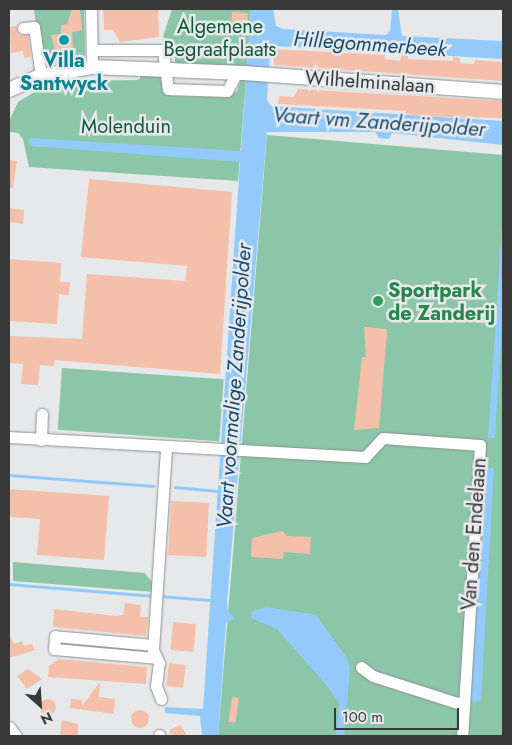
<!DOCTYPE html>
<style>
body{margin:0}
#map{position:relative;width:512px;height:745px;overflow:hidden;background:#e7e8ea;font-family:Jost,sans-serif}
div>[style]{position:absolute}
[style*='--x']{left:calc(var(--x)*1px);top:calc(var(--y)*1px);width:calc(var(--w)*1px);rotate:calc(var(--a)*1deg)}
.green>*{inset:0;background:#8cc6a8;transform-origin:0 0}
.water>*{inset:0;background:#92cbfb}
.stream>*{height:2.5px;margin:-1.25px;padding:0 1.25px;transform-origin:1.25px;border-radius:1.25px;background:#92cbfb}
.building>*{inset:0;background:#f4c0a9;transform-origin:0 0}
.round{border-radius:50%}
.roads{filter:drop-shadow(0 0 1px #8f8f92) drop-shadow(0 0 1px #8f8f92)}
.minor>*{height:11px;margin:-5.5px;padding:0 5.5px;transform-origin:5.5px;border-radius:5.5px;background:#fff}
.major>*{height:14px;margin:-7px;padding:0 7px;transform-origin:7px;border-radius:7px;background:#fff}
.dots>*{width:14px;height:14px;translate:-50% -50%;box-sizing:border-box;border:2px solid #e7e8ea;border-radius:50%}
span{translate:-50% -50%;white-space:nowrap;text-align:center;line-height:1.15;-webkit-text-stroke:5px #e7e8ea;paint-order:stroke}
.park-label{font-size:20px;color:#0e593c}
.culture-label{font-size:20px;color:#0d838f;font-weight:700}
.street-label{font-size:20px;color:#39393a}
.leisure-label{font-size:20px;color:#27864d;font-weight:700}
.left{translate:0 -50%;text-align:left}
.water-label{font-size:21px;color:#164c73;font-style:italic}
.frame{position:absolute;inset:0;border:10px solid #39393a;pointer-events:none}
.north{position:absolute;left:15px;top:680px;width:50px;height:50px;-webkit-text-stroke:4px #e7e8ea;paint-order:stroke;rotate:154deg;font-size:14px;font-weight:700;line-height:20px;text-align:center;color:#39393a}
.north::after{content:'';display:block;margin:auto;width:18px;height:22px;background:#39393a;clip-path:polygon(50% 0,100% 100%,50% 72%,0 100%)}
.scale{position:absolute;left:334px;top:708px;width:125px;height:22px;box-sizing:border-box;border:2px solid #39393a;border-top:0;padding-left:6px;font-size:15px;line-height:18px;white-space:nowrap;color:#39393a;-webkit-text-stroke:4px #e7e8ea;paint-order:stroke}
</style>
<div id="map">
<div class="green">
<i style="clip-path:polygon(34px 9px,84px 9px,85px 60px,41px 65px)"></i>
<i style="clip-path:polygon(172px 9px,251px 9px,247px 68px,175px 63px,175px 42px,163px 37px)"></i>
<i style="clip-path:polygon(140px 73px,164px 74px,171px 96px,229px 97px,237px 91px,241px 79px,246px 79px,238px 181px,29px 167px,23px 139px,18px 133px,9px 132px,9px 121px,18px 102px,53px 81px,70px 76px,74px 81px,135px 80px,140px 79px)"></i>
<i style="clip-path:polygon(267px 135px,503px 155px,503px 736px,218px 736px)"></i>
<i style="left:62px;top:368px;width:162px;height:62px;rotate:4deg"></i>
<i style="clip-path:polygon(13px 562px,145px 573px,154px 585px,154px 592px,13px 581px)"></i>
</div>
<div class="water">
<i style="clip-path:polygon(251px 9px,273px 9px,276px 26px,284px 29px,386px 35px,390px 31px,392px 9px,398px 9px,402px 36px,503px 41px,503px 59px,275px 46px,270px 53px,267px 100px,271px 106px,503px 121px,503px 145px,392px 133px,389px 139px,379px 138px,375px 132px,267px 132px,227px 602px,228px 611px,235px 618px,226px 623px,218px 736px,202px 736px,200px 716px,165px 713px,165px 707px,203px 709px,240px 162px,32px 146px,28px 142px,31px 138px,241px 151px)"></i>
<i style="clip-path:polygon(503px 209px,503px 307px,495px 438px,488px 438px)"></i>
<i style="clip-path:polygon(488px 468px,494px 468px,481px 700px,474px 702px,469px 700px)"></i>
<i style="clip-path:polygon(266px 607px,316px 615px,347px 658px,350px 667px,344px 736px,336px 736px,339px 702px,327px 686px,277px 629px,251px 618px,252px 612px)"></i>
</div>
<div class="stream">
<i style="--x:9;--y:475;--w:145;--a:4.3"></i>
<i style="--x:175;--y:487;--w:43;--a:5.3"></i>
<i style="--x:9;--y:584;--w:145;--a:4.7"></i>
<i style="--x:159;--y:596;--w:51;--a:4.5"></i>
</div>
<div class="building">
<i style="clip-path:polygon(72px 9px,80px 9px,82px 30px,72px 32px,73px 49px,55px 50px,51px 35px,61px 34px,61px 25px,67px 24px)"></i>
<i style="clip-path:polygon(103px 9px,158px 9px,159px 37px,120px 42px,113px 30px,104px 30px)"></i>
<i style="left:232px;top:12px;width:16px;height:9px;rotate:4deg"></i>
<i style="clip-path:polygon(16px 26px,19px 35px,28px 35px,31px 57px,24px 58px,23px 51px,11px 53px,10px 27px)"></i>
<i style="clip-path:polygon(273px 49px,385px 55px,385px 59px,400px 61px,401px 53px,408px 54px,408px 59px,453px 61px,453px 57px,460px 58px,460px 63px,474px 64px,475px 60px,503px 62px,503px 81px,274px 65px)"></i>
<i style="clip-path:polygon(298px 89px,503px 101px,503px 118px,442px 117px,406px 114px,406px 111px,278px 104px,279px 96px,294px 97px)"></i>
<i style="clip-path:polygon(9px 160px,17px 161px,13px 188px,9px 188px)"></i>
<i style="clip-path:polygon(89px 179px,232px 192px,220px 374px,55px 360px,54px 366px,40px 365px,38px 385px,21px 384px,23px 364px,9px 363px,9px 336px,82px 339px,87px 274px,185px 281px,187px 266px,81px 257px)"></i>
<i style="clip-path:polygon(9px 208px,24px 210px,23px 224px,9px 222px)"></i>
<i style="clip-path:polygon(9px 259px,61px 263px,60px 282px,70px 282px,69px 295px,59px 294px,57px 324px,9px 321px)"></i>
<i style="clip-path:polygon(364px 327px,386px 329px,387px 333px,379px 428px,354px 430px,362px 357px,366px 357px)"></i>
<i style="clip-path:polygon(9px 489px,109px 496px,104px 560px,37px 555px,40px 519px,9px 517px)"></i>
<i style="left:171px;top:501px;width:38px;height:54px;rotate:3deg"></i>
<i style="clip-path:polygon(282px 531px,287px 536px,311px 537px,310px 554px,284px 552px,283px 559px,251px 557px,252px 538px)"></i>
<i style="clip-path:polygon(125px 603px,141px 605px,140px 617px,148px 617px,146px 636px,53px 627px,54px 609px,116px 616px,123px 615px)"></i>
<i style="left:173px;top:622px;width:23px;height:28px;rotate:5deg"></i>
<i style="clip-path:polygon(9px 633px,14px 644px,22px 641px,24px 646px,32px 644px,35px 650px,9px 658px)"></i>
<i style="clip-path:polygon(59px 659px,147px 667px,146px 684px,48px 677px,49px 666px)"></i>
<i style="left:169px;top:663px;width:17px;height:23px;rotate:7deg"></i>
<i style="clip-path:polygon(28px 669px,42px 679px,27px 689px,17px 676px)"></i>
<i style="clip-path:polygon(100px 682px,99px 697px,115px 699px,114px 714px,70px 708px,71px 699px,82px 700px,82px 706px)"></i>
<i style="left:232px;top:697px;width:7px;height:25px;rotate:8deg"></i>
<i class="round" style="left:40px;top:699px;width:16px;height:16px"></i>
<i class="round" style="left:131px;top:710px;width:18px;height:18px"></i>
<i style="clip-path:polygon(62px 720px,78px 724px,78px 736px,60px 736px)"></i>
<i style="clip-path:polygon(181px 725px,187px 736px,169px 734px,171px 729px)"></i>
</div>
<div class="roads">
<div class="minor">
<i style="--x:91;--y:9;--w:58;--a:89"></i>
<i style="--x:23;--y:28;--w:11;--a:-5"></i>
<i style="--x:34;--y:27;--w:49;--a:81.9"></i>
<i style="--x:92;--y:50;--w:71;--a:0"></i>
<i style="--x:163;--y:50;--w:39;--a:83"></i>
<i style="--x:168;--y:89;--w:59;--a:1.9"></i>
<i style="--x:227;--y:91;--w:21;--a:-62"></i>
<i style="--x:9;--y:437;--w:357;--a:3.2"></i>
<i style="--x:365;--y:457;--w:26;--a:-47"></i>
<i style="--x:383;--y:438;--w:97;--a:4.1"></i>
<i style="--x:480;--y:445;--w:292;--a:93.5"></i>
<i style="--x:41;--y:440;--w:26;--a:-88"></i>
<i style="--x:153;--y:645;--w:98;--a:-174.8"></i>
<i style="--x:55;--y:636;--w:13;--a:94"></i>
<i style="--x:54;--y:649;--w:102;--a:5"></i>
<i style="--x:361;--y:667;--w:15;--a:37"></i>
<i style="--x:373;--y:676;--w:96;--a:17.7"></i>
<i style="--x:161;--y:699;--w:14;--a:-111"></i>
<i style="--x:156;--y:686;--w:23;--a:-83"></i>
<i style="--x:159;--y:663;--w:14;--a:-115"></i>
<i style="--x:153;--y:650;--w:201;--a:-86.3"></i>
<i style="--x:9;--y:727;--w:11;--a:52"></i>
<i style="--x:159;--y:735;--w:1;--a:90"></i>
</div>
<div class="major">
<i style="--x:9;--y:90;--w:35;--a:-24"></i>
<i style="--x:41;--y:76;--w:52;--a:-10"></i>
<i style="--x:92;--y:67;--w:152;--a:2.3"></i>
<i style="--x:244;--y:73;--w:260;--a:4.2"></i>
</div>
</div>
<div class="dots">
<i style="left:64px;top:40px;background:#0f9aa8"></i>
<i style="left:378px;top:301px;background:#2e9e5b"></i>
</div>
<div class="park-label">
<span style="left:220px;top:38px">Algemene<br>Begraafplaats</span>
<span style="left:126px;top:126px">Molenduin</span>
</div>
<div class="culture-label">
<span style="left:64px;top:72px">Villa<br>Santwyck</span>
</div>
<div class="street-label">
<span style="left:370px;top:82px;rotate:4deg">Wilhelminalaan</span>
<span style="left:474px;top:534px;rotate:-86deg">Van den Endelaan</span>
</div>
<div class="leisure-label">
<span class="left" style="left:388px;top:302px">Sportpark<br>de Zanderij</span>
</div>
<div class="water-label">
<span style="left:370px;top:44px;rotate:4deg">Hillegommerbeek</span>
<span style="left:379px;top:122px;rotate:4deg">Vaart vm Zanderijpolder</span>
<span style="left:234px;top:386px;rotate:-86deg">Vaart voormalige Zanderijpolder</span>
</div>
<div class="frame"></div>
<div class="north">N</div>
<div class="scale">100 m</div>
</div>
